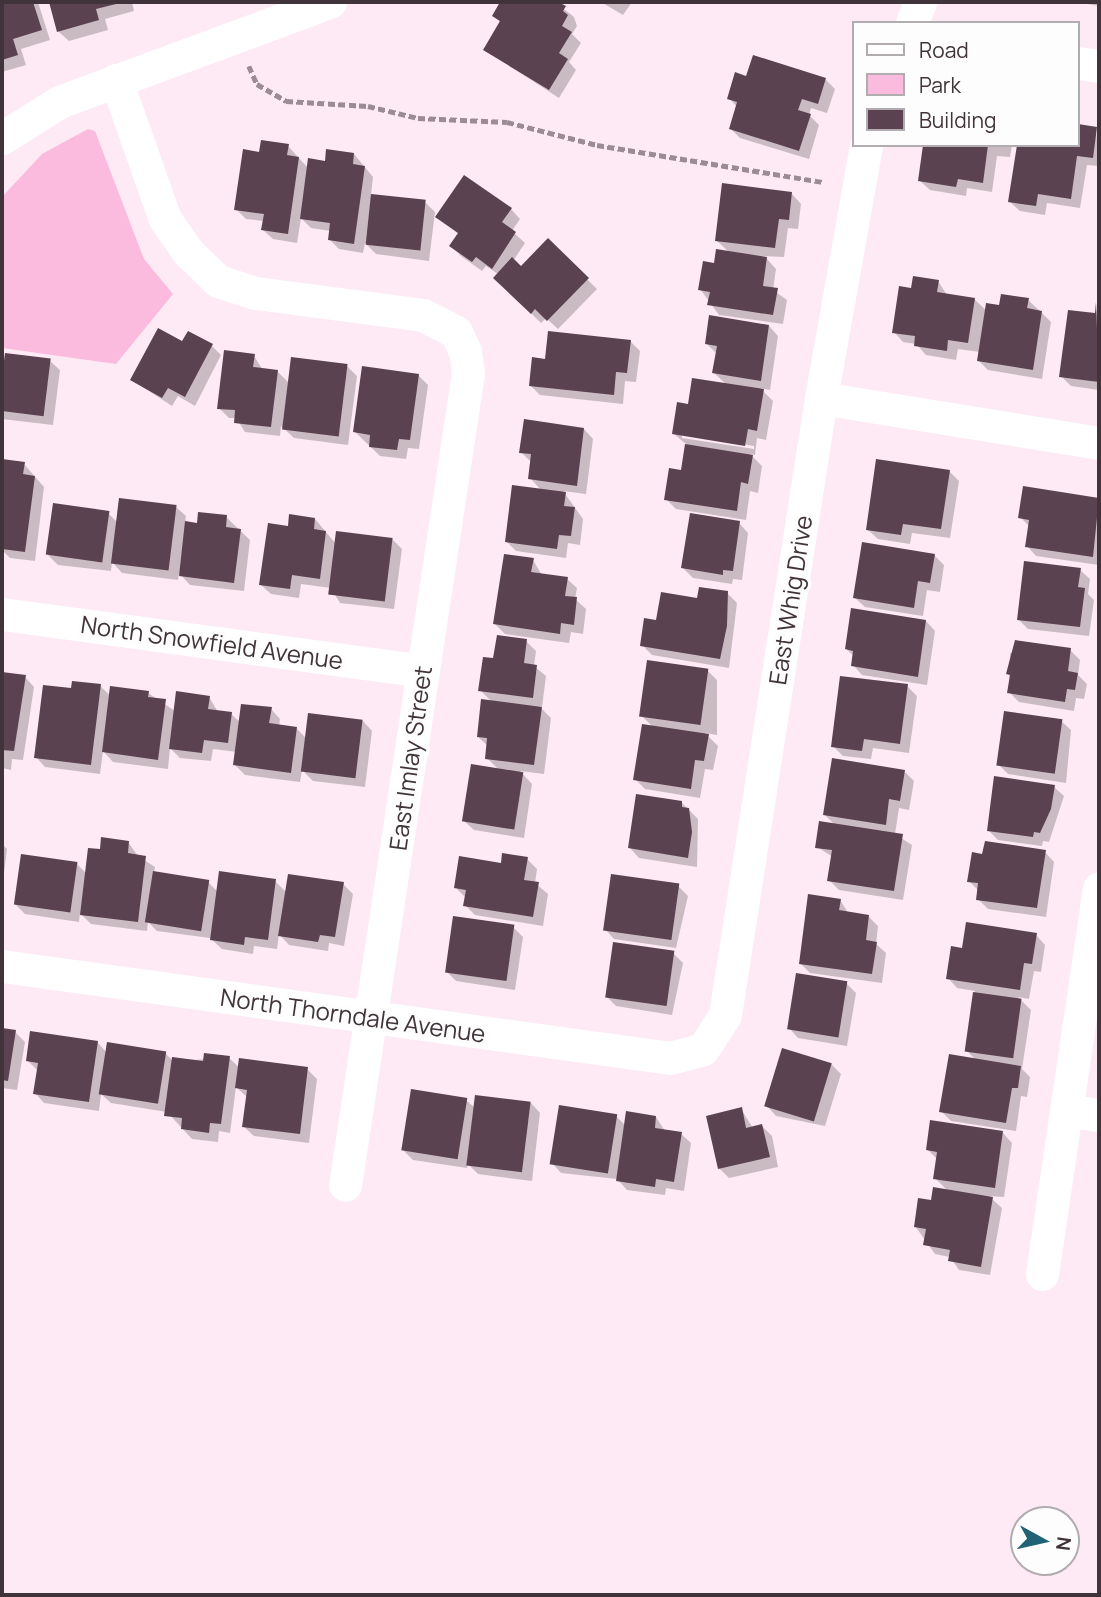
<!DOCTYPE html>
<style>
body{margin:0}
#map{position:relative;width:1101px;height:1597px;overflow:hidden;background:#fdeaf4;font-family:Manrope,sans-serif}
div>[style]{position:absolute}
[style*='--x']{left:calc(var(--x)*1px);top:calc(var(--y)*1px);width:calc(var(--w)*1px);rotate:calc(var(--a)*1deg)}
.green>*{inset:0;background:#fbbbdf}
.shadow>*{inset:0;background:#0003}
.building>*{inset:0;background:#5b4250;transform-origin:0 0}
.path>*{height:4.5px;margin-top:-2.25px;transform-origin:0;background:repeating-linear-gradient(90deg,#9b8b94 0 7px,transparent 0 10.5px)}
.minor>*{height:33px;margin:-16.5px;padding:0 16.5px;transform-origin:16.5px;border-radius:16.5px;background:#fff}
span{translate:-50% -50%;white-space:nowrap;text-align:center;line-height:1.15;-webkit-text-stroke:7px #fdfdfd;paint-order:stroke}
.street-label{font-size:24px;color:#40333a}
.frame{position:absolute;inset:0;border:4px solid #40333a;pointer-events:none}
.legend{position:absolute;left:852px;top:21px;width:228px;height:126px;box-sizing:border-box;background:#fdfdfd;border:2px solid #b1acaf;margin:0;padding:9px 12px;list-style:none;font-size:21px;color:#40333a}
.legend li{display:flex;align-items:center;gap:14px;height:35px}
.legend b{width:35px;border:2px solid #b1acaf}
.north{position:absolute;left:1010px;top:1506px;width:70px;height:70px;box-sizing:border-box;background:#fdfdfd;border:2px solid #b1acaf;border-radius:50%;rotate:98deg;font-size:19px;font-weight:700;line-height:28px;text-align:center;color:#40333a}
.north::after{content:'';display:block;margin:auto;width:24px;height:32px;background:#206376;clip-path:polygon(50% 0,100% 100%,50% 72%,0 100%)}
</style>
<div id="map">
<div class="green">
<i style="clip-path:polygon(88px 129px,95px 131px,144px 259px,173px 294px,116px 364px,2px 348px,2px 197px,42px 154px)"></i>
</div>
<div class="shadow">
<i style="clip-path:polygon(2px 2px,38px 2px,50px 40px,21px 49px,26px 65px,2px 72px)"></i>
<i style="clip-path:polygon(51px 2px,132px 2px,134px 11px,105px 19px,108px 30px,69px 41px,59px 32px)"></i>
<i style="clip-path:polygon(502px 2px,555px 2px,574px 17px,577px 26px,572px 34px,581px 43px,569px 62px,576px 70px,559px 98px,485px 50px,501px 23px,494px 16px)"></i>
<i style="clip-path:polygon(601px 2px,632px 2px,623px 15px)"></i>
<i style="clip-path:polygon(1076px 2px,1099px 2px,1099px 6px)"></i>
<i style="clip-path:polygon(825px 79px,835px 89px,827px 113px,811px 108px,809px 115px,819px 125px,809px 159px,740px 138px,731px 129px,737px 107px,729px 98px)"></i>
<i style="clip-path:polygon(1096px 128px,1099px 166px,1087px 165px,1080px 208px,1047px 203px,1045px 215px,1020px 211px,1010px 202px)"></i>
<i style="clip-path:polygon(925px 145px,1012px 145px,1010px 157px,997px 156px,992px 192px,967px 188px,966px 196px,930px 190px,920px 181px)"></i>
<i style="clip-path:polygon(288px 146px,308px 168px,354px 154px,373px 177px,371px 195px,425px 202px,435px 212px,429px 261px,376px 254px,365px 243px,363px 253px,339px 249px,330px 240px,331px 231px,311px 228px,301px 218px,297px 243px,273px 239px,263px 230px,264px 221px,246px 219px,236px 209px,260px 154px)"></i>
<i style="clip-path:polygon(792px 194px,801px 204px,798px 229px,788px 228px,784px 257px,743px 255px,767px 259px,776px 269px,773px 290px,787px 300px,783px 324px,719px 315px,700px 289px,715px 265px,730px 253px,716px 240px)"></i>
<i style="clip-path:polygon(511px 209px,520px 219px,512px 231px,525px 243px,513px 261px,521px 268px,548px 241px,597px 289px,558px 329px,546px 318px,541px 323px,495px 278px,498px 274px,486px 266px,482px 271px,461px 256px,451px 246px,459px 234px,437px 217px)"></i>
<i style="clip-path:polygon(938px 281px,947px 295px,974px 299px,987px 311px,1028px 300px,1041px 312px,1051px 322px,1042px 379px,988px 370px,978px 360px,980px 352px,958px 349px,956px 360px,926px 355px,916px 344px,903px 342px,894px 332px,912px 290px)"></i>
<i style="clip-path:polygon(1098px 304px,1099px 390px,1071px 386px,1061px 376px,1096px 315px)"></i>
<i style="clip-path:polygon(evenodd,769px 326px,778px 336px,770px 390px,760px 388px,773px 401px,766px 440px,757px 438px,755px 455px,750px 454px,762px 466px,758px 493px,750px 491px,746px 520px,676px 509px,666px 499px,682px 472px,686px 444px,674px 434px,689px 406px,727px 385px,714px 373px,717px 354px,707px 344px,769px 326px,682px 434px,754px 446px,754px 449px,682px 438px,682px 434px)"></i>
<i style="clip-path:polygon(630px 341px,640px 351px,636px 382px,625px 381px,623px 404px,540px 395px,530px 385px,546px 361px)"></i>
<i style="clip-path:polygon(182px 344px,212px 346px,221px 355px,195px 406px,178px 396px,172px 406px,132px 380px)"></i>
<i style="clip-path:polygon(6px 355px,50px 361px,60px 370px,53px 425px,2px 419px)"></i>
<i style="clip-path:polygon(254px 356px,263px 370px,277px 371px,290px 384px,347px 366px,357px 376px,348px 445px,294px 438px,281px 426px,280px 436px,245px 432px,236px 418px,229px 418px,219px 408px)"></i>
<i style="clip-path:polygon(418px 375px,428px 385px,419px 449px,408px 448px,406px 459px,380px 456px,355px 432px)"></i>
<i style="clip-path:polygon(584px 429px,593px 439px,586px 494px,563px 491px,583px 519px,580px 545px,568px 543px,566px 558px,516px 551px,507px 542px,542px 491px,530px 478px,532px 463px,521px 452px)"></i>
<i style="clip-path:polygon(2px 461px,24px 464px,44px 487px,35px 561px,10px 558px,2px 550px)"></i>
<i style="clip-path:polygon(949px 471px,959px 481px,950px 538px,912px 533px,910px 544px,878px 539px,868px 530px)"></i>
<i style="clip-path:polygon(1024px 488px,1099px 500px,1099px 565px,1036px 556px,1027px 546px,1030px 527px,1020px 517px)"></i>
<i style="clip-path:polygon(176px 507px,186px 516px,185px 523px,199px 525px,226px 517px,250px 540px,244px 591px,190px 585px,179px 573px,178px 580px,122px 573px,112px 562px,111px 571px,58px 565px,48px 555px,108px 513px,118px 523px)"></i>
<i style="clip-path:polygon(315px 519px,336px 544px,392px 539px,402px 549px,394px 609px,340px 603px,331px 588px,301px 584px,299px 598px,271px 594px,261px 585px,289px 528px)"></i>
<i style="clip-path:polygon(739px 523px,748px 533px,742px 580px,733px 579px,732px 584px,693px 578px,683px 568px)"></i>
<i style="clip-path:polygon(934px 555px,944px 565px,940px 592px,927px 590px,923px 616px,865px 607px,855px 598px)"></i>
<i style="clip-path:polygon(533px 560px,542px 575px,567px 579px,577px 588px,575px 599px,586px 609px,583px 634px,571px 632px,569px 643px,505px 634px,495px 624px)"></i>
<i style="clip-path:polygon(1080px 570px,1090px 579px,1088px 594px,1094px 600px,1089px 636px,1028px 629px,1018px 619px)"></i>
<i style="clip-path:polygon(727px 593px,737px 603px,729px 668px,652px 655px,642px 645px,658px 622px,698px 600px)"></i>
<i style="clip-path:polygon(926px 621px,935px 631px,927px 685px,862px 675px,853px 665px,854px 656px,846px 649px)"></i>
<i style="clip-path:polygon(526px 641px,536px 651px,534px 666px,546px 676px,542px 707px,539px 706px,551px 718px,544px 774px,520px 771px,532px 784px,524px 838px,474px 830px,464px 821px,499px 770px,487px 758px,488px 746px,478px 737px,492px 702px,480px 690px,495px 660px)"></i>
<i style="clip-path:polygon(1070px 650px,1080px 660px,1078px 675px,1087px 684px,1084px 699px,1076px 698px,1074px 711px,1019px 702px,1009px 692px,1010px 653px)"></i>
<i style="clip-path:polygon(707px 670px,717px 680px,717px 735px,705px 733px,718px 746px,713px 770px,705px 769px,700px 798px,645px 789px,635px 779px,653px 727px,641px 715px)"></i>
<i style="clip-path:polygon(2px 673px,25px 677px,34px 687px,23px 760px,12px 759px,11px 770px,2px 768px)"></i>
<i style="clip-path:polygon(100px 686px,111px 696px,148px 693px,175px 711px,209px 697px,218px 712px,231px 714px,241px 723px,271px 709px,280px 719px,279px 726px,296px 728px,307px 739px,363px 721px,372px 731px,365px 787px,313px 781px,302px 770px,300px 782px,245px 775px,235px 765px,237px 752px,213px 749px,211px 761px,180px 758px,170px 748px,168px 769px,113px 762px,103px 751px,100px 774px,45px 767px,36px 757px,73px 690px)"></i>
<i style="clip-path:polygon(907px 686px,917px 696px,909px 753px,873px 748px,871px 759px,843px 756px,833px 746px)"></i>
<i style="clip-path:polygon(1061px 721px,1071px 730px,1066px 783px,1008px 774px,998px 764px)"></i>
<i style="clip-path:polygon(904px 771px,914px 781px,909px 810px,899px 808px,895px 834px,912px 845px,903px 900px,839px 890px,829px 880px,833px 857px,817px 847px,835px 825px,825px 815px)"></i>
<i style="clip-path:polygon(1054px 787px,1064px 796px,1049px 842px,1043px 841px,1042px 846px,998px 840px,988px 830px)"></i>
<i style="clip-path:polygon(682px 803px,698px 819px,697px 867px,639px 858px,630px 848px)"></i>
<i style="clip-path:polygon(128px 842px,138px 856px,155px 867px,154px 873px,208px 882px,218px 892px,275px 881px,286px 892px,343px 884px,353px 894px,344px 946px,329px 943px,328px 951px,289px 945px,279px 934px,277px 949px,254px 946px,253px 954px,222px 949px,210px 938px,157px 931px,148px 922px,147px 931px,91px 924px,80px 913px,79px 922px,25px 914px,16px 905px,76px 863px,87px 874px,102px 851px)"></i>
<i style="clip-path:polygon(2px 844px,7px 849px,2px 889px)"></i>
<i style="clip-path:polygon(1045px 852px,1054px 862px,1046px 917px,988px 909px,978px 899px,979px 891px,969px 881px)"></i>
<i style="clip-path:polygon(527px 859px,537px 869px,535px 883px,548px 894px,543px 926px,475px 915px,465px 905px,466px 898px,455px 887px)"></i>
<i style="clip-path:polygon(678px 886px,688px 896px,676px 948px,614px 939px,605px 929px)"></i>
<i style="clip-path:polygon(840px 900px,849px 914px,869px 917px,878px 926px,876px 944px,886px 953px,882px 983px,810px 973px,800px 963px)"></i>
<i style="clip-path:polygon(513px 927px,523px 937px,515px 990px,456px 981px,446px 971px)"></i>
<i style="clip-path:polygon(1036px 935px,1045px 945px,1041px 972px,1034px 971px,1029px 999px,1018px 997px,1031px 1010px,1022px 1069px,1030px 1077px,1027px 1097px,1021px 1096px,1016px 1131px,951px 1121px,941px 1111px,976px 1060px,966px 1050px,975px 991px,957px 988px,948px 978px,963px 950px)"></i>
<i style="clip-path:polygon(673px 953px,683px 963px,672px 1015px,616px 1006px,606px 996px)"></i>
<i style="clip-path:polygon(846px 983px,856px 993px,847px 1046px,798px 1038px,789px 1028px)"></i>
<i style="clip-path:polygon(2px 1030px,15px 1032px,25px 1042px,17px 1090px,2px 1088px)"></i>
<i style="clip-path:polygon(98px 1043px,107px 1053px,165px 1053px,173px 1061px,229px 1058px,240px 1068px,307px 1069px,317px 1079px,309px 1143px,254px 1136px,244px 1127px,248px 1098px,236px 1087px,230px 1133px,219px 1131px,218px 1142px,192px 1139px,167px 1112px,111px 1103px,101px 1094px,99px 1111px,44px 1103px,35px 1093px,38px 1071px,28px 1061px)"></i>
<i style="clip-path:polygon(831px 1064px,841px 1074px,825px 1126px,776px 1116px,767px 1106px)"></i>
<i style="clip-path:polygon(466px 1100px,475px 1108px,531px 1103px,540px 1113px,532px 1181px,478px 1174px,468px 1164px,467px 1168px,413px 1160px,403px 1150px)"></i>
<i style="clip-path:polygon(741px 1109px,753px 1128px,762px 1126px,772px 1136px,778px 1167px,729px 1178px,719px 1168px)"></i>
<i style="clip-path:polygon(616px 1116px,626px 1126px,656px 1117px,665px 1131px,681px 1134px,691px 1143px,684px 1191px,666px 1188px,665px 1195px,627px 1190px,617px 1179px,561px 1173px,552px 1163px)"></i>
<i style="clip-path:polygon(1003px 1133px,1012px 1143px,1004px 1197px,973px 1195px,992px 1199px,1002px 1208px,990px 1275px,959px 1270px,950px 1257px,935px 1254px,915px 1226px,932px 1202px,948px 1191px,935px 1178px,938px 1160px,928px 1150px)"></i>
</div>
<div class="building">
<i style="clip-path:polygon(2px 2px,33px 2px,42px 30px,13px 39px,18px 55px,2px 60px)"></i>
<i style="clip-path:polygon(49px 2px,120px 2px,120px 3px,96px 9px,99px 20px,57px 32px)"></i>
<i style="clip-path:polygon(500px 2px,558px 2px,566px 6px,563px 11px,568px 15px,562px 26px,572px 32px,559px 53px,568px 59px,549px 90px,483px 50px,500px 21px,492px 16px)"></i>
<i style="clip-path:polygon(753px 55px,826px 78px,818px 104px,802px 99px,798px 110px,811px 114px,799px 151px,729px 129px,737px 102px,727px 99px,735px 72px,746px 76px)"></i>
<i style="clip-path:polygon(1078px 124px,1097px 127px,1093px 158px,1077px 156px,1071px 199px,1038px 194px,1036px 206px,1008px 202px,1017px 145px,1078px 145px)"></i>
<i style="clip-path:polygon(261px 140px,289px 144px,287px 155px,299px 157px,288px 234px,261px 230px,264px 214px,234px 210px,243px 149px,259px 152px)"></i>
<i style="clip-path:polygon(923px 145px,988px 145px,983px 183px,958px 179px,956px 187px,918px 181px)"></i>
<i style="clip-path:polygon(326px 149px,354px 153px,353px 164px,365px 166px,354px 244px,328px 240px,330px 223px,300px 219px,308px 158px,325px 161px)"></i>
<i style="clip-path:polygon(464px 175px,512px 208px,502px 222px,516px 232px,492px 269px,476px 257px,472px 262px,449px 246px,458px 233px,435px 217px)"></i>
<i style="clip-path:polygon(722px 183px,792px 192px,789px 220px,779px 219px,775px 248px,715px 241px)"></i>
<i style="left:371px;top:194px;width:55px;height:51px;rotate:6deg"></i>
<i style="clip-path:polygon(548px 238px,589px 278px,547px 321px,535px 309px,531px 314px,493px 278px,512px 257px,521px 266px)"></i>
<i style="clip-path:polygon(716px 249px,767px 257px,763px 286px,778px 288px,773px 315px,707px 305px,710px 292px,698px 290px,703px 261px,714px 263px)"></i>
<i style="clip-path:polygon(913px 276px,939px 280px,937px 292px,975px 298px,968px 343px,948px 340px,947px 351px,914px 346px,915px 336px,892px 333px,899px 286px,911px 288px)"></i>
<i style="clip-path:polygon(1001px 294px,1029px 298px,1027px 308px,1042px 311px,1033px 370px,977px 361px,986px 303px,999px 305px)"></i>
<i style="clip-path:polygon(1096px 302px,1099px 382px,1059px 377px,1068px 310px,1095px 313px)"></i>
<i style="clip-path:polygon(709px 315px,769px 325px,761px 381px,712px 373px,717px 346px,705px 344px)"></i>
<i style="clip-path:polygon(158px 328px,182px 341px,188px 331px,213px 344px,185px 397px,168px 388px,162px 398px,130px 380px)"></i>
<i style="clip-path:polygon(548px 331px,631px 340px,627px 373px,616px 372px,614px 395px,529px 386px,532px 357px,545px 359px)"></i>
<i style="clip-path:polygon(224px 350px,255px 354px,253px 367px,278px 370px,271px 427px,234px 423px,235px 410px,217px 409px)"></i>
<i style="left:5px;top:353px;width:46px;height:58px;rotate:7deg"></i>
<i style="left:291px;top:357px;width:57px;height:73px;rotate:7deg"></i>
<i style="clip-path:polygon(362px 366px,419px 374px,410px 440px,399px 439px,397px 450px,369px 447px,370px 435px,353px 432px)"></i>
<i style="clip-path:polygon(692px 378px,764px 389px,757px 431px,748px 429px,745px 446px,672px 434px,677px 402px,688px 404px)"></i>
<i style="clip-path:polygon(524px 419px,584px 428px,577px 486px,528px 479px,531px 454px,519px 453px)"></i>
<i style="clip-path:polygon(685px 444px,753px 455px,748px 484px,741px 482px,737px 511px,664px 500px,669px 468px,681px 470px)"></i>
<i style="clip-path:polygon(2px 459px,25px 462px,23px 474px,35px 476px,25px 552px,2px 549px)"></i>
<i style="clip-path:polygon(876px 459px,950px 470px,941px 529px,903px 524px,901px 535px,866px 530px)"></i>
<i style="clip-path:polygon(512px 485px,566px 492px,564px 506px,575px 507px,571px 536px,559px 535px,557px 549px,505px 542px)"></i>
<i style="clip-path:polygon(1023px 486px,1099px 498px,1093px 557px,1025px 547px,1029px 520px,1018px 518px)"></i>
<i style="left:119px;top:498px;width:58px;height:66px;rotate:7deg"></i>
<i style="left:53px;top:503px;width:57px;height:52px;rotate:8deg"></i>
<i style="clip-path:polygon(198px 512px,227px 515px,226px 527px,241px 529px,234px 583px,179px 576px,185px 521px,197px 523px)"></i>
<i style="clip-path:polygon(690px 513px,740px 521px,733px 571px,723px 570px,723px 575px,681px 568px)"></i>
<i style="clip-path:polygon(289px 514px,315px 518px,314px 529px,326px 531px,320px 579px,292px 575px,290px 589px,259px 585px,268px 523px,288px 526px)"></i>
<i style="left:336px;top:531px;width:57px;height:64px;rotate:7deg"></i>
<i style="clip-path:polygon(862px 542px,935px 554px,930px 583px,918px 581px,914px 608px,853px 598px)"></i>
<i style="clip-path:polygon(504px 554px,534px 558px,531px 572px,568px 577px,565px 596px,577px 597px,574px 625px,561px 623px,560px 634px,493px 624px)"></i>
<i style="clip-path:polygon(1024px 561px,1081px 568px,1078px 587px,1085px 588px,1080px 627px,1017px 620px)"></i>
<i style="clip-path:polygon(699px 587px,728px 591px,727px 626px,720px 659px,640px 646px,644px 618px,656px 620px,661px 592px,697px 598px)"></i>
<i style="clip-path:polygon(851px 608px,926px 620px,918px 677px,851px 666px,853px 651px,845px 649px)"></i>
<i style="clip-path:polygon(497px 635px,527px 639px,524px 663px,537px 665px,533px 698px,478px 691px,483px 657px,493px 658px)"></i>
<i style="clip-path:polygon(1015px 640px,1071px 648px,1068px 671px,1078px 673px,1075px 690px,1067px 689px,1065px 702px,1007px 693px,1010px 675px,1006px 674px)"></i>
<i style="left:647px;top:660px;width:62px;height:57px;rotate:8deg"></i>
<i style="clip-path:polygon(2px 672px,26px 675px,14px 751px,2px 750px)"></i>
<i style="clip-path:polygon(840px 676px,908px 684px,900px 744px,864px 739px,862px 751px,831px 747px)"></i>
<i style="clip-path:polygon(72px 681px,101px 684px,91px 765px,34px 758px,43px 685px,71px 688px)"></i>
<i style="clip-path:polygon(110px 686px,149px 691px,148px 697px,166px 699px,158px 760px,102px 752px)"></i>
<i style="clip-path:polygon(176px 691px,210px 696px,208px 709px,232px 712px,228px 743px,204px 740px,202px 753px,169px 749px)"></i>
<i style="clip-path:polygon(481px 699px,542px 707px,534px 765px,485px 759px,487px 738px,477px 737px)"></i>
<i style="clip-path:polygon(241px 704px,272px 707px,269px 723px,297px 727px,291px 773px,233px 765px)"></i>
<i style="left:1004px;top:711px;width:59px;height:55px;rotate:8deg"></i>
<i style="left:308px;top:713px;width:55px;height:59px;rotate:7deg"></i>
<i style="clip-path:polygon(642px 724px,709px 734px,704px 761px,695px 760px,691px 789px,633px 780px)"></i>
<i style="clip-path:polygon(832px 758px,905px 770px,900px 801px,889px 799px,886px 825px,823px 815px)"></i>
<i style="left:471px;top:764px;width:53px;height:58px;rotate:9deg"></i>
<i style="clip-path:polygon(994px 776px,1055px 785px,1051px 809px,1040px 833px,1034px 832px,1033px 837px,987px 831px)"></i>
<i style="clip-path:polygon(636px 794px,682px 801px,682px 807px,689px 808px,692px 832px,688px 858px,628px 848px)"></i>
<i style="clip-path:polygon(819px 821px,903px 834px,894px 891px,827px 881px,832px 850px,815px 848px)"></i>
<i style="clip-path:polygon(101px 837px,129px 841px,128px 853px,146px 856px,138px 922px,80px 915px,88px 848px,100px 849px)"></i>
<i style="clip-path:polygon(985px 841px,1046px 850px,1037px 908px,976px 900px,978px 883px,967px 882px,972px 852px,982px 854px)"></i>
<i style="clip-path:polygon(502px 853px,528px 857px,524px 880px,539px 882px,533px 917px,463px 906px,466px 890px,454px 888px,459px 856px,501px 863px)"></i>
<i style="left:21px;top:854px;width:57px;height:51px;rotate:8deg"></i>
<i style="left:153px;top:871px;width:57px;height:52px;rotate:9deg"></i>
<i style="clip-path:polygon(219px 871px,276px 879px,268px 940px,245px 937px,244px 945px,210px 940px)"></i>
<i style="clip-path:polygon(288px 874px,344px 882px,335px 937px,320px 935px,318px 942px,278px 936px)"></i>
<i style="left:611px;top:874px;width:69px;height:57px;rotate:8deg"></i>
<i style="clip-path:polygon(808px 894px,841px 899px,839px 910px,869px 915px,866px 940px,877px 942px,872px 974px,799px 964px)"></i>
<i style="left:453px;top:916px;width:62px;height:57px;rotate:8deg"></i>
<i style="clip-path:polygon(966px 922px,1037px 933px,1032px 964px,1024px 963px,1020px 990px,946px 979px,951px 946px,962px 948px)"></i>
<i style="left:613px;top:942px;width:62px;height:56px;rotate:8deg"></i>
<i style="left:796px;top:973px;width:52px;height:57px;rotate:9deg"></i>
<i style="left:973px;top:992px;width:49px;height:60px;rotate:8deg"></i>
<i style="clip-path:polygon(2px 1028px,16px 1030px,8px 1081px,2px 1080px)"></i>
<i style="clip-path:polygon(30px 1031px,98px 1041px,89px 1102px,33px 1094px,38px 1063px,26px 1061px)"></i>
<i style="left:107px;top:1042px;width:60px;height:53px;rotate:9deg"></i>
<i style="left:782px;top:1048px;width:52px;height:61px;rotate:17deg"></i>
<i style="clip-path:polygon(204px 1053px,230px 1056px,221px 1124px,210px 1123px,209px 1133px,181px 1129px,182px 1118px,164px 1116px,172px 1057px,203px 1061px)"></i>
<i style="clip-path:polygon(949px 1054px,1021px 1066px,1018px 1088px,1012px 1088px,1006px 1123px,939px 1112px)"></i>
<i style="clip-path:polygon(239px 1058px,308px 1067px,300px 1134px,242px 1127px,247px 1090px,235px 1088px)"></i>
<i style="left:411px;top:1089px;width:57px;height:62px;rotate:9deg"></i>
<i style="left:475px;top:1095px;width:56px;height:71px;rotate:7deg"></i>
<i style="left:559px;top:1105px;width:59px;height:60px;rotate:9deg"></i>
<i style="clip-path:polygon(742px 1107px,746px 1128px,762px 1124px,770px 1157px,718px 1169px,706px 1116px)"></i>
<i style="clip-path:polygon(626px 1111px,656px 1116px,655px 1128px,682px 1132px,674px 1182px,656px 1179px,655px 1187px,616px 1181px)"></i>
<i style="clip-path:polygon(930px 1120px,1003px 1131px,995px 1188px,933px 1179px,937px 1152px,926px 1150px)"></i>
<i style="clip-path:polygon(933px 1187px,993px 1197px,981px 1267px,948px 1261px,950px 1250px,923px 1245px,926px 1229px,914px 1227px,918px 1198px,931px 1200px)"></i>
</div>
<div class="path">
<i style="--x:249;--y:66;--w:20;--a:66"></i>
<i style="--x:257;--y:84;--w:34;--a:30"></i>
<i style="--x:286;--y:101;--w:82;--a:3.5"></i>
<i style="--x:368;--y:106;--w:51;--a:13.5"></i>
<i style="--x:418;--y:118;--w:89;--a:2.6"></i>
<i style="--x:507;--y:122;--w:93;--a:14.3"></i>
<i style="--x:597;--y:145;--w:228;--a:9.3"></i>
</div>
<div class="minor">
<i style="--x:912;--y:23;--w:22;--a:-69"></i>
<i style="--x:1078;--y:63;--w:21;--a:8"></i>
<i style="--x:116;--y:80;--w:147;--a:70.6"></i>
<i style="--x:165;--y:219;--w:40;--a:55.1"></i>
<i style="--x:188;--y:252;--w:42;--a:44"></i>
<i style="--x:218;--y:281;--w:40;--a:18"></i>
<i style="--x:256;--y:293;--w:168;--a:7.5"></i>
<i style="--x:423;--y:315;--w:37;--a:27"></i>
<i style="--x:456;--y:332;--w:21;--a:65"></i>
<i style="--x:465;--y:351;--w:22;--a:82"></i>
<i style="--x:468;--y:373;--w:821;--a:98.61"></i>
<i style="--x:2;--y:138;--w:67;--a:-32.3"></i>
<i style="--x:59;--y:102;--w:289;--a:-20.3"></i>
<i style="--x:821;--y:398;--w:282;--a:9.2"></i>
<i style="--x:2;--y:614;--w:425;--a:7.7"></i>
<i style="--x:2;--y:966;--w:674;--a:7.84"></i>
<i style="--x:670;--y:1058;--w:34;--a:-15"></i>
<i style="--x:703;--y:1049;--w:40;--a:-57.1"></i>
<i style="--x:725;--y:1015;--w:624;--a:-81.16"></i>
<i style="--x:821;--y:398;--w:257;--a:-79.9"></i>
<i style="--x:1066;--y:1110;--w:33;--a:9"></i>
<i style="--x:1042;--y:1274;--w:390;--a:-81.6"></i>
</div>
<div class="street-label">
<span style="left:790px;top:600px;rotate:-81deg">East Whig Drive</span>
<span style="left:212px;top:642px;rotate:8deg">North Snowfield Avenue</span>
<span style="left:410px;top:758px;rotate:-82deg">East Imlay Street</span>
<span style="left:353px;top:1015px;rotate:8deg">North Thorndale Avenue</span>
</div>
<div class="frame"></div>
<ul class="legend">
<li><b style="height:9px;background:#fff"></b>Road</li>
<li><b style="height:19px;background:#fbbbdf"></b>Park</li>
<li><b style="height:19px;background:#5b4250"></b>Building</li>
</ul>
<div class="north">N</div>
</div>
